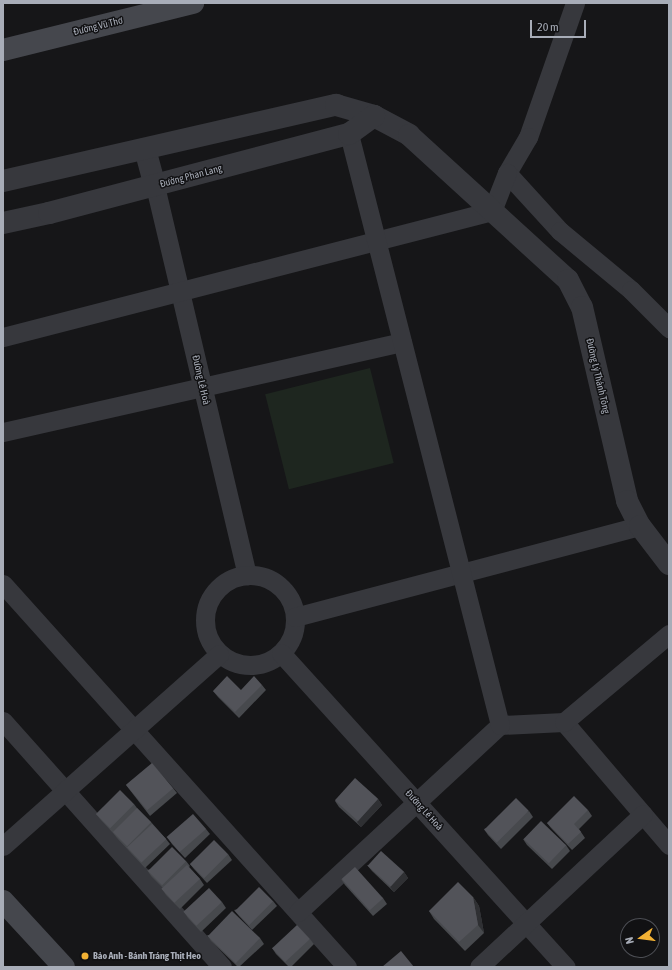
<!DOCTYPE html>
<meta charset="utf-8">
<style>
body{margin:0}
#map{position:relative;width:672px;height:970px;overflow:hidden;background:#161618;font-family:"Asap Condensed",sans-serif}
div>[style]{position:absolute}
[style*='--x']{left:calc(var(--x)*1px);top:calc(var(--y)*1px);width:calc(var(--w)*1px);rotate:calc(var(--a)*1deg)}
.green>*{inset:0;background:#1e261f;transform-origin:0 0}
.minor>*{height:19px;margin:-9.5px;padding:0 9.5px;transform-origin:9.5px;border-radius:9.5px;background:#37383d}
.minor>.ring{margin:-9.5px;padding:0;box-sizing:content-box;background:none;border:19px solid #37383d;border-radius:50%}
.tertiary>*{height:22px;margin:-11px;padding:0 11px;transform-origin:11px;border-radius:11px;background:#37383d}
.secondary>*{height:22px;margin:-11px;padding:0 11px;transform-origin:11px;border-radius:11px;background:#45474d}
.wall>*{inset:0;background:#47494d}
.shaded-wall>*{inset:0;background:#2f3033}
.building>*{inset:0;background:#525359;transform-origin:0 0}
.dots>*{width:11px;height:11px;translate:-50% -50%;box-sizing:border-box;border:2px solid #111113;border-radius:50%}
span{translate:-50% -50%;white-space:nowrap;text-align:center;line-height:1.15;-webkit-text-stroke:3px #111113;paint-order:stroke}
.street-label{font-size:10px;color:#a8adb8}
.poi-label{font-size:10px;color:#a8adb8;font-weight:700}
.left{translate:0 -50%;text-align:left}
.frame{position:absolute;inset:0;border:4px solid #a8adb8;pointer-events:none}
.north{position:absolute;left:620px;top:918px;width:40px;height:40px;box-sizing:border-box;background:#111113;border:1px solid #4d4f55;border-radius:50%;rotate:256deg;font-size:11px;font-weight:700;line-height:16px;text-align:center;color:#a8adb8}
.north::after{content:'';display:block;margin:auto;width:14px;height:18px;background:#f2b134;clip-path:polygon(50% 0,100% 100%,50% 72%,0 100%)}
.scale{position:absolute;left:530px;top:20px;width:56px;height:18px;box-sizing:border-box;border:2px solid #a8adb8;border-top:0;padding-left:5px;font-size:12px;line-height:14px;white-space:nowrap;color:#a8adb8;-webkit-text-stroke:3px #111113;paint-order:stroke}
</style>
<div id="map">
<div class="green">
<i style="left:370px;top:368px;width:98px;height:108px;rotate:76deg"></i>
</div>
<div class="minor">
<i style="--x:575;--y:3;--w:142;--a:109.3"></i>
<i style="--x:528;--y:137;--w:42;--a:120.3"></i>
<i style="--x:507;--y:173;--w:79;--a:47.6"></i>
<i style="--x:560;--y:231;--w:92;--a:39.7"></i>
<i style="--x:631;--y:290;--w:54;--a:45"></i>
<i style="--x:155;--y:186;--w:400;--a:76.7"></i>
<i style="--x:3;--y:337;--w:505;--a:-14.45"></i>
<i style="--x:492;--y:211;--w:41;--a:-68.5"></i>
<i style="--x:3;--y:432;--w:409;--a:-12.7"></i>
<i class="ring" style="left:205px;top:575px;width:71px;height:71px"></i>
<i style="--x:3;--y:584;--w:515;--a:48.07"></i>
<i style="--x:295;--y:617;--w:357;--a:-14.8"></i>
<i style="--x:281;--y:653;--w:424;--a:47.8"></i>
<i style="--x:3;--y:721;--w:329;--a:48.3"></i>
<i style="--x:564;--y:722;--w:162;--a:49.5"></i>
<i style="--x:500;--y:725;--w:64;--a:-2.7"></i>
<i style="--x:564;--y:722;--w:137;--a:-40"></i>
<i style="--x:3;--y:846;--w:289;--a:-41.6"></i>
<i style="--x:298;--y:912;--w:275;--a:-42.8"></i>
<i style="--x:500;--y:725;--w:610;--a:-104.33"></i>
<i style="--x:479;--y:967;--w:224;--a:-43"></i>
</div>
<div class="tertiary">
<i style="--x:145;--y:149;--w:38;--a:75"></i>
<i style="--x:3;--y:181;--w:342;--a:-12.9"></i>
<i style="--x:336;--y:105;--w:40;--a:16"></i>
<i style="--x:374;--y:116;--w:40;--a:28"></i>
<i style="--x:409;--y:135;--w:215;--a:42.4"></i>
<i style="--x:568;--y:280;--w:30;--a:63"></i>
<i style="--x:582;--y:307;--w:199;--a:76.9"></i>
<i style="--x:627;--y:501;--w:28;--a:63"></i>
<i style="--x:640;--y:526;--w:48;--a:52.7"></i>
<i style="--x:3;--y:223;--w:47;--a:-12.3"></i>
<i style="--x:49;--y:213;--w:310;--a:-14.8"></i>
<i style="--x:349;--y:134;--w:31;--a:-36"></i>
</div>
<div class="secondary">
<i style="--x:3;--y:50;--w:196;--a:-13.9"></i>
<i style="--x:3;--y:901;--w:90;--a:47.3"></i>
</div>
<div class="wall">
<i style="clip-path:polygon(262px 685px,266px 690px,239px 718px,218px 697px,213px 691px,241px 690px)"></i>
<i style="clip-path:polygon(126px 785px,173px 788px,177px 793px,150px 816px)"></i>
<i style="clip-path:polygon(378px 799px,382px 805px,361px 827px,339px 807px,335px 801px)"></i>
<i style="clip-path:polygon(134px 804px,137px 808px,151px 822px,166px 839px,170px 844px,145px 868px,117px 838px,113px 833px,100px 819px,96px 814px)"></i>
<i style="clip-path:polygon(588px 810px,592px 816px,579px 829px,585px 838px,572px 850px,551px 828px,547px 823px)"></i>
<i style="clip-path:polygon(529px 811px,533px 817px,501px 849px,488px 835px,484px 829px)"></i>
<i style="clip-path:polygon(206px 829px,210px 834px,185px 858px,172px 844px,168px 838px)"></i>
<i style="clip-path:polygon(523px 839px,566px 845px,570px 851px,552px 869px,527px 845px)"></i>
<i style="clip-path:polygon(228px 854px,232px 860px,207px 883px,194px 869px,190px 864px)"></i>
<i style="clip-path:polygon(186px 861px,190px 866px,189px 867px,200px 879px,204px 885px,180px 909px,166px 895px,162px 889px,163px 888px,151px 876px,147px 870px)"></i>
<i style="clip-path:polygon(367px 865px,404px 872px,408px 878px,394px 892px,372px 871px)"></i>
<i style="clip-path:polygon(341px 879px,383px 898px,387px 904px,373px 916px,345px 885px)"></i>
<i style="clip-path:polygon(473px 897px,479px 906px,484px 933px,465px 951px,434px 919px,429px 911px)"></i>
<i style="clip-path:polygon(273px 901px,277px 906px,252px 930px,239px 916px,234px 910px)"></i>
<i style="clip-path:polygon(222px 902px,226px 908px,201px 932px,188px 918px,184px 912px)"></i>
<i style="clip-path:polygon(207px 935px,260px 938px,264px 944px,239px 967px,238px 967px,211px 941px)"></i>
<i style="clip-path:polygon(310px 939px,314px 944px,291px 967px,289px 967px,276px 954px,272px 948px)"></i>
</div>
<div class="shaded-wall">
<i style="clip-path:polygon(378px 799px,382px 805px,361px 827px,357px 822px)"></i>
<i style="clip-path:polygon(404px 872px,408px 878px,394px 892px,390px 887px)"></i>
<i style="clip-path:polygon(473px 897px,479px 906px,484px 933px,478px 925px)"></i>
</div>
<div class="building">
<i style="clip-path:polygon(227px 676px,241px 690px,254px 676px,262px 685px,235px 712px,213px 691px)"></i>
<i style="left:152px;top:763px;width:33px;height:34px;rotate:50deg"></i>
<i style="left:355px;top:778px;width:31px;height:30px;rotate:42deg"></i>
<i style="left:120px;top:790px;width:20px;height:34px;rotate:45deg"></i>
<i style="clip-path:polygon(574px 796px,588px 810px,574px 824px,581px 832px,568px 844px,547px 823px)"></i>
<i style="left:516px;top:798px;width:18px;height:45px;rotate:45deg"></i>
<i style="left:137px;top:808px;width:20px;height:34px;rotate:45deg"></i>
<i style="left:193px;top:814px;width:20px;height:35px;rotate:49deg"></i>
<i style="left:541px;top:821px;width:35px;height:25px;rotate:44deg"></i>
<i style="left:152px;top:824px;width:21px;height:34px;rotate:47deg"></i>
<i style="left:214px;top:840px;width:20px;height:34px;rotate:45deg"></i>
<i style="left:172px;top:847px;width:20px;height:34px;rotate:45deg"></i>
<i style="left:381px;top:851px;width:31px;height:20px;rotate:42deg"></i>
<i style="left:187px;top:865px;width:19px;height:35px;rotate:47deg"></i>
<i style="left:355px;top:867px;width:42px;height:18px;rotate:48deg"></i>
<i style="clip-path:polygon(458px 882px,473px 897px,478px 925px,459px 942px,429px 911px)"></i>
<i style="left:259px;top:887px;width:20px;height:34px;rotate:45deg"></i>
<i style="left:209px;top:888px;width:19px;height:35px;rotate:47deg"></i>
<i style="left:232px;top:911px;width:39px;height:35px;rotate:44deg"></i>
<i style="left:297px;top:925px;width:19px;height:34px;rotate:47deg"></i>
<i style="clip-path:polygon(401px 951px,414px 967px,382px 967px)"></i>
</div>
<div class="dots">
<i style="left:85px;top:956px;background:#f2b134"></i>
</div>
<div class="street-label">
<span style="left:98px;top:26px;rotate:-14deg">Đường Vũ Thơ</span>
<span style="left:191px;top:176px;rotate:-15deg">Đường Phan Lang</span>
<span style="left:598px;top:376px;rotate:77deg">Đường Lý Thánh Tông</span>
<span style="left:201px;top:380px;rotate:77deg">Đường Lê Hoà</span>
<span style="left:424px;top:810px;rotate:48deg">Đường Lê Hoà</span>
</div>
<div class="poi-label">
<span class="left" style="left:93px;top:956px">Bảo Anh - Bánh Tráng Thịt Heo</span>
</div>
<div class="frame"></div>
<div class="north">N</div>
<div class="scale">20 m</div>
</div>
